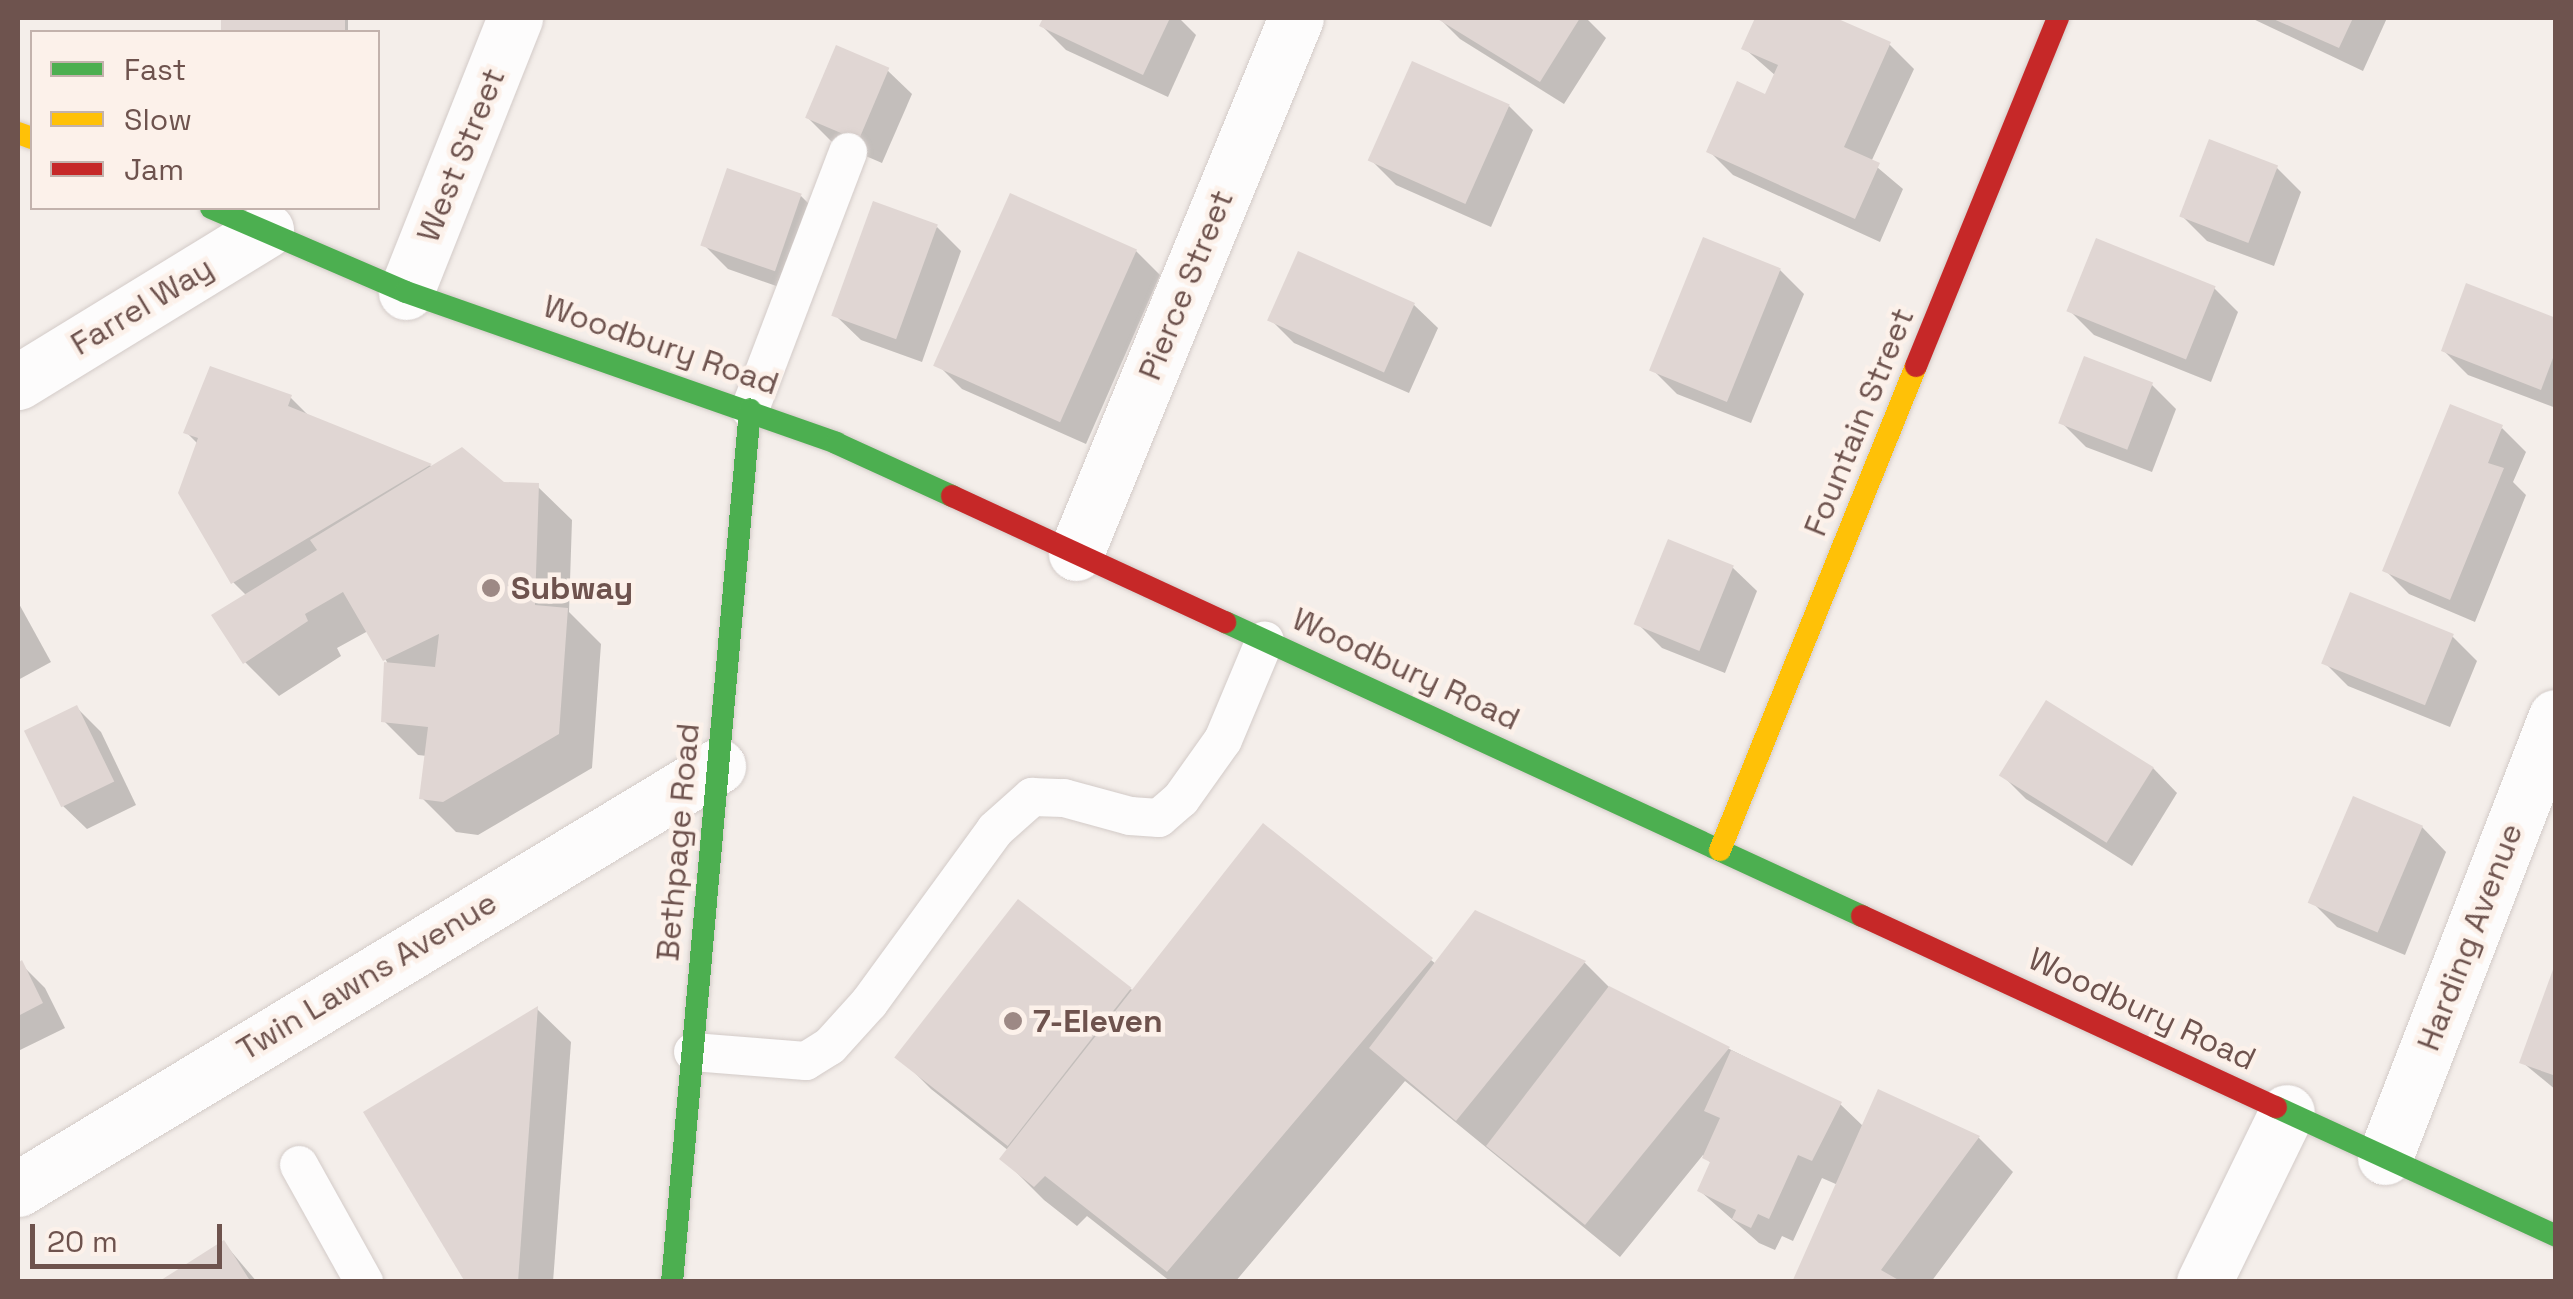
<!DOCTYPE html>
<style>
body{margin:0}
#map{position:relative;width:2573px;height:1299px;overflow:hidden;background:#f4eeea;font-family:"Space Grotesk",sans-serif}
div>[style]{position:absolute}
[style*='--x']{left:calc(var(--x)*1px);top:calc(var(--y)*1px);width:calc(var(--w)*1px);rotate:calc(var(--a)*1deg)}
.shadow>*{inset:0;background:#0003;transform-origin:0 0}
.building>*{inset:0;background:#e0d6d3;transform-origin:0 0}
.roads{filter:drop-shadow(0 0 2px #d3cbc8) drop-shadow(0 0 2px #d3cbc8)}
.lane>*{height:38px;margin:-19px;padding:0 19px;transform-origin:19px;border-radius:19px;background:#fdfcfc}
.street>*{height:55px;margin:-27.5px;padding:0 27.5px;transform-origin:27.5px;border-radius:27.5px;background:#fdfcfc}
.fast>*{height:22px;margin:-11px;padding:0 11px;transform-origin:11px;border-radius:11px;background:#4caf50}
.slow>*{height:22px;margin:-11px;padding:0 11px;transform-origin:11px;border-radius:11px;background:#ffc107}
.jam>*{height:22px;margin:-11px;padding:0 11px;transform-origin:11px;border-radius:11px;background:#c62828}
.dots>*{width:28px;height:28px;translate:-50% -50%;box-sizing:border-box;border:5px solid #fcf1ea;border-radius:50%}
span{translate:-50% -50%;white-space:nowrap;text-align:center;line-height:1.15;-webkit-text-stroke:9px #fcf1ea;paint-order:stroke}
.street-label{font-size:32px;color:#6e534e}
.poi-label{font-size:32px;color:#6e534e;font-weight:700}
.left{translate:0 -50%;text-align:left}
.frame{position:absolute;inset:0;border:20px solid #6e534e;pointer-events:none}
.legend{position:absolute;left:30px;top:30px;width:350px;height:180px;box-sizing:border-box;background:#fcf1ea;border:2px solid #c3b2ac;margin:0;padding:12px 18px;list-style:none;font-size:30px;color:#6e534e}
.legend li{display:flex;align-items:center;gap:20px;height:50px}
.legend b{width:50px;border:2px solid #c3b2ac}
.scale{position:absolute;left:30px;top:1224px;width:192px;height:45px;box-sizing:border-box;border:5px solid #6e534e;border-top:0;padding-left:12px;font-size:30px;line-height:35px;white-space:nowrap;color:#6e534e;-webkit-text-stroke:8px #fcf1ea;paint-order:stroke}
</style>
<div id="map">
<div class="shadow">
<i style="left:224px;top:18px;width:124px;height:14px"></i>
<i style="clip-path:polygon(1046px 18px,1179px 18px,1196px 35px,1168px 97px,1066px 50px,1042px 26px)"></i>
<i style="clip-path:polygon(1439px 18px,1586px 18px,1606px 38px,1564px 104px,1460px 39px)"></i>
<i style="clip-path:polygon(1758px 18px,1829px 18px,1890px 45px,1914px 69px,1871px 162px,1903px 189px,1880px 242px,1733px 175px,1709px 151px,1766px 98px,1776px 76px,1744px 48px)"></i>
<i style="clip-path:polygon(2251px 18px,2387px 18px,2363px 71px)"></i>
<i style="clip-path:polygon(887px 70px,912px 94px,882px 163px,831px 141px,807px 117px)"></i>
<i style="clip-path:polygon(1509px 106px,1533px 130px,1491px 227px,1396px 185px,1372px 161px)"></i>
<i style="clip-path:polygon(2276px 167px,2301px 192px,2274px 266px,2207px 241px,2183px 217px)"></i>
<i style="clip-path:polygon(801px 196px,825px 220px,799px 294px,728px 269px,704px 245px)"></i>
<i style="clip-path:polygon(937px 227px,961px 251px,922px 362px,861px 340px,836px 316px)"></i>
<i style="clip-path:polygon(1136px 251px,1160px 275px,1086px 444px,962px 389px,938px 365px)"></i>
<i style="clip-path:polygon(1780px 270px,1804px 294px,1751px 423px,1677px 394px,1652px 369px)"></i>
<i style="clip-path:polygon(2214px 288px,2238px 312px,2211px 382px,2094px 335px,2070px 311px)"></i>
<i style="clip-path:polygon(1413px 304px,1438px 328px,1409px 393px,1294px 343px,1270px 319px)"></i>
<i style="clip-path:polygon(2556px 320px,2556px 408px,2468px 375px,2444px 351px)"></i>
<i style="clip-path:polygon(2152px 385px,2176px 409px,2152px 472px,2086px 447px,2062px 423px)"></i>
<i style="clip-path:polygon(290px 397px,311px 418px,434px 467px,503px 485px,537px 486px,572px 520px,569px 612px,601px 644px,592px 768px,478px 835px,456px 832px,422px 798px,427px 756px,418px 755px,384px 721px,387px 662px,368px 631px,337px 648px,341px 656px,279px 696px,245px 662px,247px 596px,233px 582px,198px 444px,186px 432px)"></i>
<i style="clip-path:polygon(2502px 428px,2526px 452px,2513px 482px,2526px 495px,2475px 622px,2409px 594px,2385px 570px)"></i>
<i style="clip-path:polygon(1732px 567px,1757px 591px,1725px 673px,1662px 648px,1638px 624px)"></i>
<i style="clip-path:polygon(2351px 595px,2453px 637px,2477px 661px,2450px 727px,2348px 686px,2324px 662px)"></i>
<i style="clip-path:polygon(18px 602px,51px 662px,18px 680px)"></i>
<i style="clip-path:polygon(77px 708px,101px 732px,136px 805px,87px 829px,62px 805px)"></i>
<i style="clip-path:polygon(2153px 768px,2177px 793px,2132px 866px,2026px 799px,2002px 775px)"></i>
<i style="clip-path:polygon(1263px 827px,1436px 964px,1475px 913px,1585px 963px,1613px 991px,1840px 1104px,1864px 1127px,1879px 1092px,1979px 1138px,2013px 1172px,1931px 1282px,1795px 1282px,1838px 1185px,1822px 1178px,1793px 1241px,1782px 1236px,1775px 1250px,1759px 1243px,1700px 1191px,1712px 1164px,1703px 1155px,1620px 1257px,1405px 1081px,1235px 1282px,1171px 1282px,1087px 1216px,1077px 1226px,1044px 1200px,1003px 1159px,1009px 1151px,931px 1089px,897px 1055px,1131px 989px,1134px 992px)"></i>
<i style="clip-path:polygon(2422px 827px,2446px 852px,2405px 955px,2337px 927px,2313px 903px)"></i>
<i style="clip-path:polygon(21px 964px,45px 988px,65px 1028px,18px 1051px,18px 965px)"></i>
<i style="clip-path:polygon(2556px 970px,2556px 1090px,2522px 1062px)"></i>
<i style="clip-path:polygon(537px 1009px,571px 1042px,553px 1282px,468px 1282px)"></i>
<i style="clip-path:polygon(224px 1243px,257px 1282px,163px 1282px)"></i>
</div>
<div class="building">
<i style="left:221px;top:18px;width:124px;height:14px"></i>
<i style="clip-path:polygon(1043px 18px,1170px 18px,1143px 75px,1039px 26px)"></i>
<i style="clip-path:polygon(1436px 18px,1580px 18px,1540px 82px)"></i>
<i style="clip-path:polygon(1755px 18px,1836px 18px,1891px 42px,1844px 147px,1880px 163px,1855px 219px,1706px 152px,1737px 81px,1765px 94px,1778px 65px,1741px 49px)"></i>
<i style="clip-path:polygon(2271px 18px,2353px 18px,2339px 48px)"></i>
<i style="left:836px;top:45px;width:58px;height:79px;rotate:23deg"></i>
<i style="left:1412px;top:61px;width:107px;height:109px;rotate:24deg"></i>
<i style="left:2209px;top:139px;width:74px;height:83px;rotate:21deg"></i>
<i style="left:727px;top:168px;width:79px;height:82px;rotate:19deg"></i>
<i style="left:1010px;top:193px;width:139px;height:189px;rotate:24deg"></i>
<i style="left:873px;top:201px;width:69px;height:122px;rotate:20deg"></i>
<i style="left:1703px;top:237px;width:84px;height:144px;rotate:22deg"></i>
<i style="left:2096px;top:238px;width:129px;height:79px;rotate:22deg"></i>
<i style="left:1298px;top:251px;width:128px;height:76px;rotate:24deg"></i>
<i style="clip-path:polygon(2466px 283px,2556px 318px,2556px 350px,2541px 390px,2441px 351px)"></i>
<i style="left:2084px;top:356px;width:74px;height:72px;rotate:21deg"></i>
<i style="clip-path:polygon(210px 366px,292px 395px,288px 406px,432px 464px,231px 584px,178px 493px,198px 438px,183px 433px)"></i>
<i style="clip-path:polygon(2450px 404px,2503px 425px,2488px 463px,2504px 468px,2450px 600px,2382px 571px)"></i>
<i style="clip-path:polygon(462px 447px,504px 482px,539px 483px,535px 605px,568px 608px,559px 734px,443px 802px,419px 799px,428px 727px,381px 722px,384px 662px,435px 667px,439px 634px,383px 661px,343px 592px,305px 614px,308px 621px,243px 664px,211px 615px,317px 550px,310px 540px)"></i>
<i style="left:1668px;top:539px;width:71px;height:92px;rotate:22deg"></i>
<i style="left:2350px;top:592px;width:112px;height:77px;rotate:22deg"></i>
<i style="left:2046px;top:700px;width:127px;height:89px;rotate:32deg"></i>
<i style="left:77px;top:705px;width:85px;height:59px;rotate:64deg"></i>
<i style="left:2353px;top:796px;width:76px;height:116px;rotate:23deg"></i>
<i style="clip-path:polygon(1263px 823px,1433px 958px,1167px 1272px,1045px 1176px,1034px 1187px,999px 1159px)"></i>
<i style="left:1018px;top:899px;width:144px;height:201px;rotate:38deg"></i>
<i style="clip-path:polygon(1475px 910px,1586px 961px,1456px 1121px,1369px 1048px)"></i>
<i style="clip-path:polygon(22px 960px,43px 1003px,18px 1016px,18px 963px)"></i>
<i style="clip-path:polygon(2555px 964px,2556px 964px,2556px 1076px,2519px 1063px)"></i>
<i style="clip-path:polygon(1609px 986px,1730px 1047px,1585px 1225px,1486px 1146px)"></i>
<i style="clip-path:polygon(538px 1006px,518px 1282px,465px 1282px,363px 1112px)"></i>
<i style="clip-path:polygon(1731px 1050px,1842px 1102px,1812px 1161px,1798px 1155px,1769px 1219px,1758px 1214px,1751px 1228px,1732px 1219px,1736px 1210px,1697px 1191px,1710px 1162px,1702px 1158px,1720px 1118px,1704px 1111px)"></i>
<i style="clip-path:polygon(1878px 1089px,1980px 1136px,1881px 1270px,1902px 1282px,1792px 1282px)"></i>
<i style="clip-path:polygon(224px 1240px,249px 1279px,245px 1282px,158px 1282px)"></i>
</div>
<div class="roads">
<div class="lane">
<i style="--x:750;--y:409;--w:275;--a:-69.1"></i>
<i style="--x:693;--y:1052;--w:113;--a:4.6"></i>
<i style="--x:806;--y:1061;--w:28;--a:-32"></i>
<i style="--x:830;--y:1046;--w:58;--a:-47.8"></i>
<i style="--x:869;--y:1003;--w:214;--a:-53.9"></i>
<i style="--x:995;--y:830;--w:50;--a:-41.7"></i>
<i style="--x:1032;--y:797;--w:32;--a:2"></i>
<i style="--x:1064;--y:798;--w:68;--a:15.3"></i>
<i style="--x:1130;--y:816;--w:29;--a:4"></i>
<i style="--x:1159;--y:818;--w:29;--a:-41"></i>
<i style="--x:1181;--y:799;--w:72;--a:-54.6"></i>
<i style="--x:1223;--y:740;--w:108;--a:-67.2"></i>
<i style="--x:299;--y:1165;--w:134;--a:60.9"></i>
</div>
<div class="street">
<i style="--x:406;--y:292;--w:295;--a:-68.3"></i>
<i style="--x:18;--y:382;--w:291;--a:-31.5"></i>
<i style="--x:1076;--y:553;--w:578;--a:-67.65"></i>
<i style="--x:2385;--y:1157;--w:472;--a:-68.8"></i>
<i style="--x:18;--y:1189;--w:818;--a:-31.14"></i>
<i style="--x:2204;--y:1282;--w:189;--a:-64"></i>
</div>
<div class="fast">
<i style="--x:211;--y:208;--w:212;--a:23.3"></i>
<i style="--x:406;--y:292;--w:456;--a:19.3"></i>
<i style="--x:836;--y:443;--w:128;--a:24.6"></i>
<i style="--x:1225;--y:622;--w:702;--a:24.78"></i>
<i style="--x:2276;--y:1107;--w:308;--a:24.7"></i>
<i style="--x:672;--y:1282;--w:876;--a:-84.89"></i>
</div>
<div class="slow">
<i style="--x:18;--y:133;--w:15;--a:20"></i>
<i style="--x:1720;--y:850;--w:522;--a:-67.95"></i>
</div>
<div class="jam">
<i style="--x:1916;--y:366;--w:376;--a:-67.8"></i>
<i style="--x:952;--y:496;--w:301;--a:24.8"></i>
<i style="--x:1862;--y:916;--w:456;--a:24.8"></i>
</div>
</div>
<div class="dots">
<i style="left:491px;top:588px;background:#9d8985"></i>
<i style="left:1013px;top:1021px;background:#9d8985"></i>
</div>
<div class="street-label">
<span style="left:461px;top:155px;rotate:-68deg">West Street</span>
<span style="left:1186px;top:285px;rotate:-68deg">Pierce Street</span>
<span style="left:142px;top:306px;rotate:-31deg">Farrel Way</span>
<span style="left:661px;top:345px;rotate:19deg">Woodbury Road</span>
<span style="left:1859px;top:422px;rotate:-68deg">Fountain Street</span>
<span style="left:1406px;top:669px;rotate:25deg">Woodbury Road</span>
<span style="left:678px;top:842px;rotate:-85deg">Bethpage Road</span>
<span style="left:2470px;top:937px;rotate:-69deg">Harding Avenue</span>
<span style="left:367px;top:976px;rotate:-31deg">Twin Lawns Avenue</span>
<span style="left:2142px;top:1009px;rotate:25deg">Woodbury Road</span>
</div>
<div class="poi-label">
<span class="left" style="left:511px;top:588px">Subway</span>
<span class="left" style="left:1033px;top:1021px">7-Eleven</span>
</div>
<div class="frame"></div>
<ul class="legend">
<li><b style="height:12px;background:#4caf50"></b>Fast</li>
<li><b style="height:12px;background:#ffc107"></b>Slow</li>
<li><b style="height:12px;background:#c62828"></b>Jam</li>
</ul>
<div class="scale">20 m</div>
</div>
